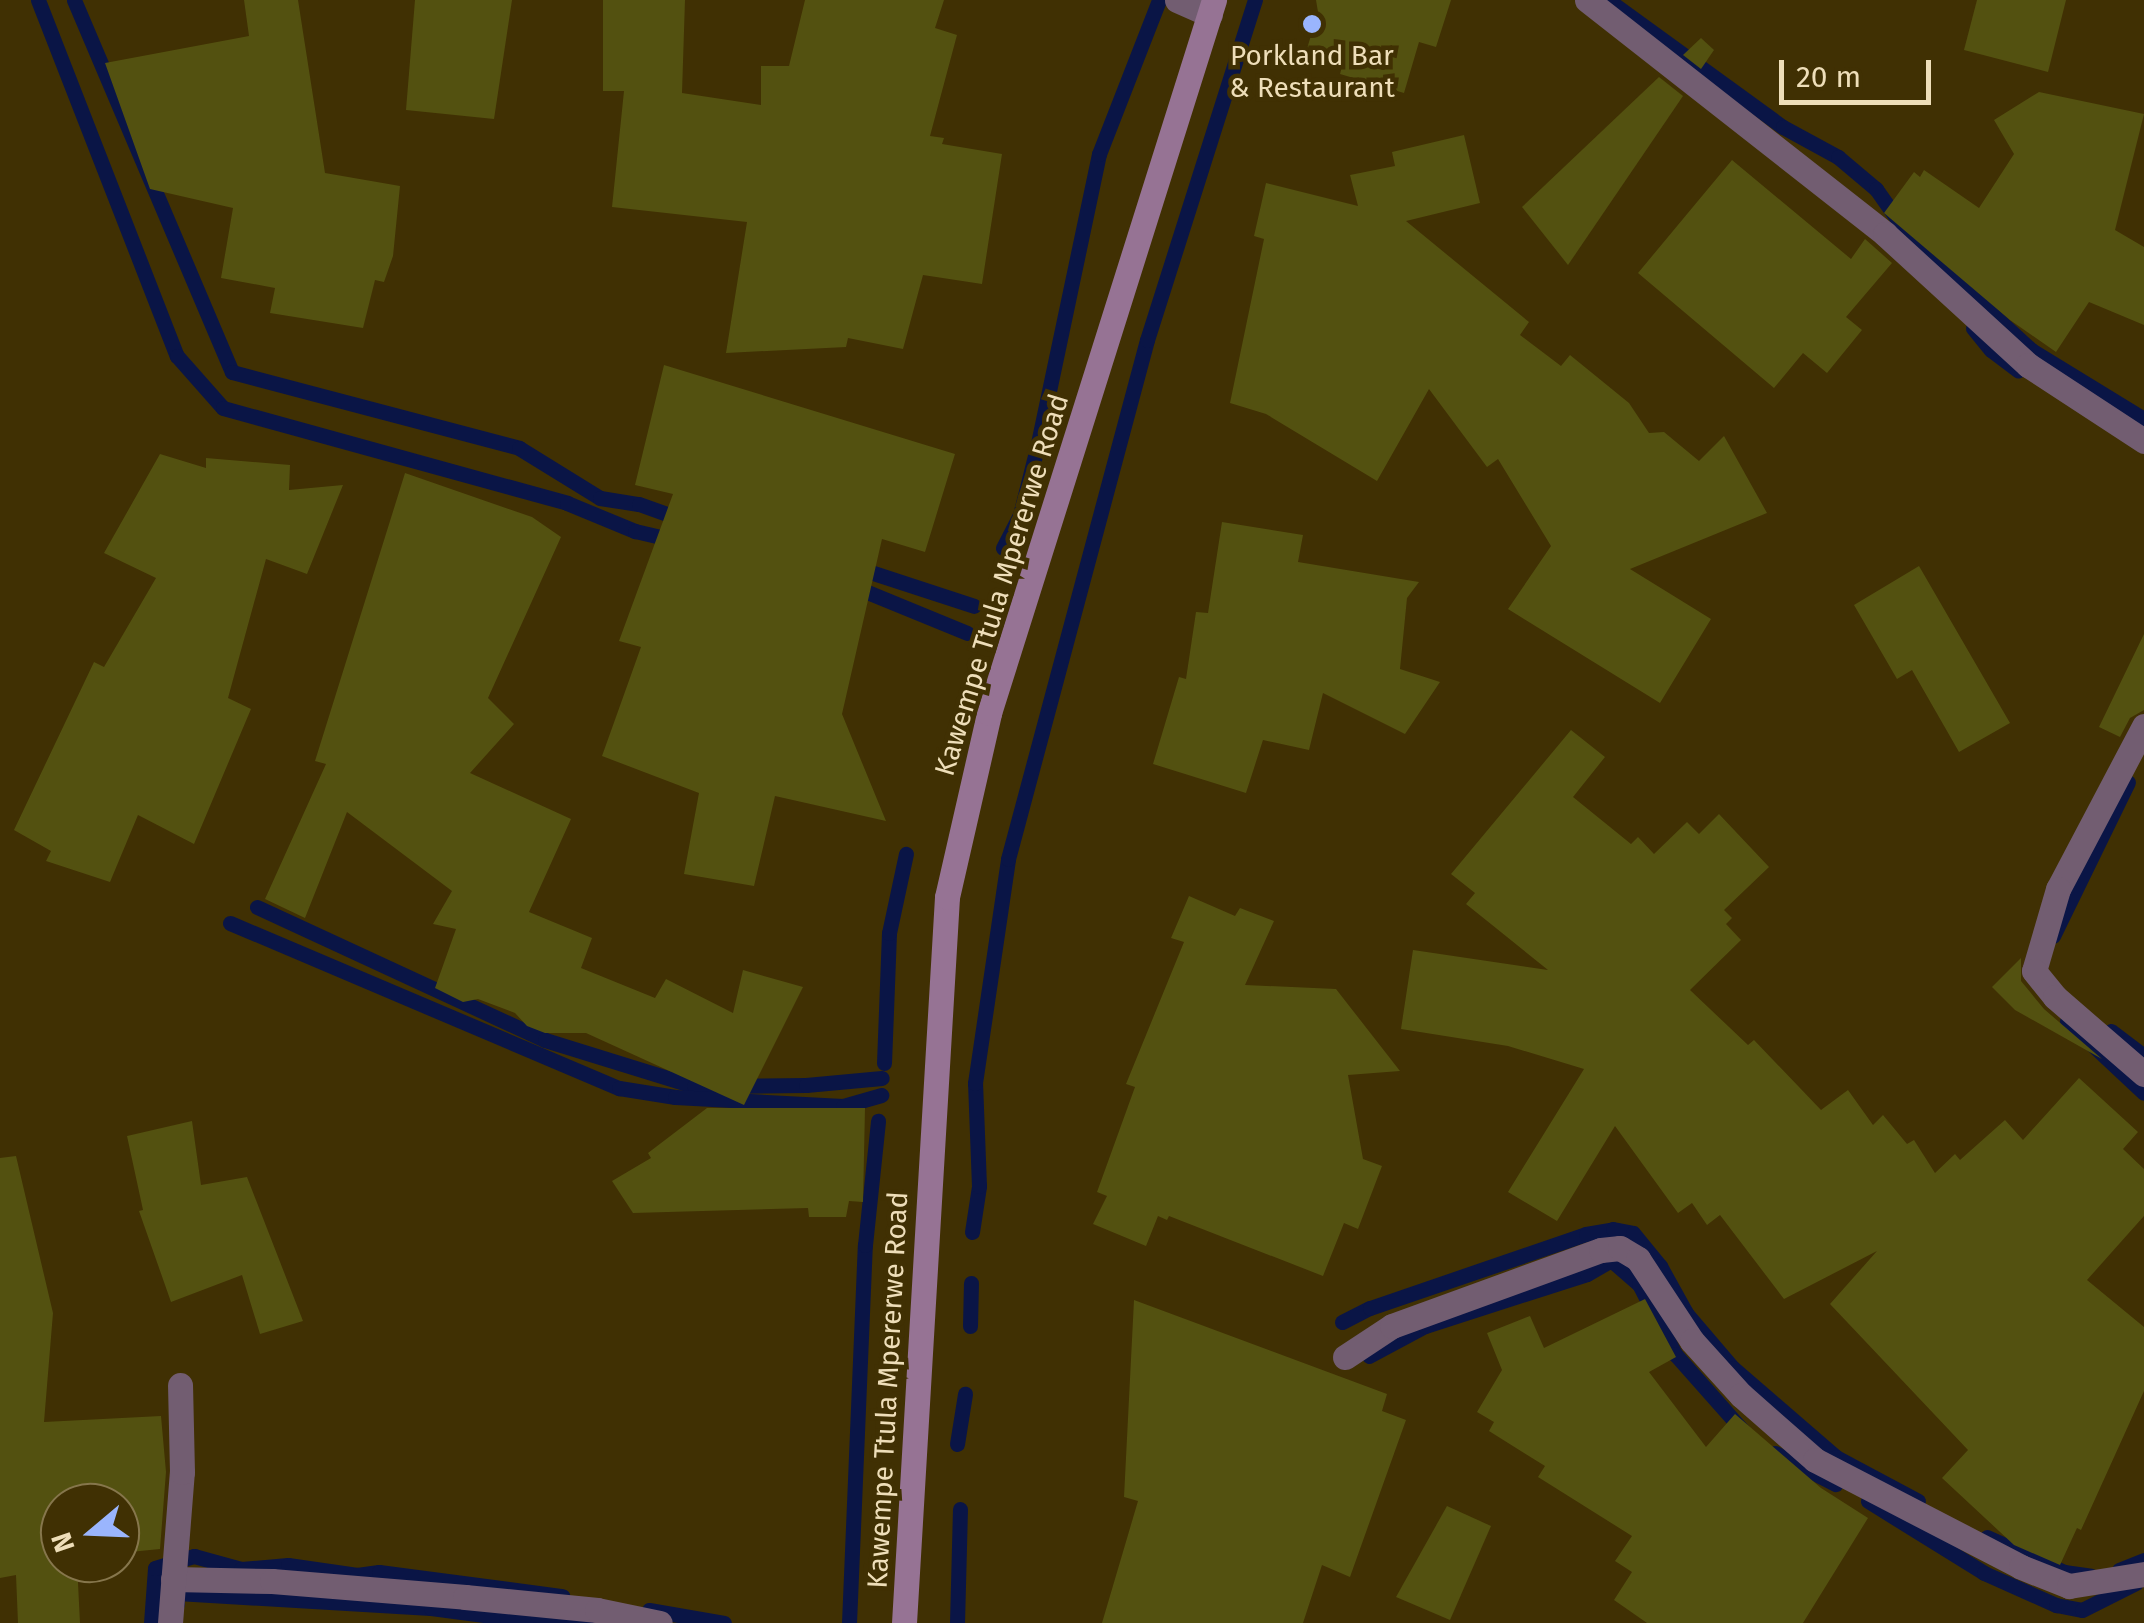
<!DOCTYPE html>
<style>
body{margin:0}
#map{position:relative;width:2144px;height:1623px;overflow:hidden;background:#403003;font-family:"Fira Sans",sans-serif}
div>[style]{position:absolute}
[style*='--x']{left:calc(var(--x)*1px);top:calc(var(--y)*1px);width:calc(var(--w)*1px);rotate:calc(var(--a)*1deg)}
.stream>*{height:15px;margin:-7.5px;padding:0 7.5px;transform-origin:7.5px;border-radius:7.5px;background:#0a1546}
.building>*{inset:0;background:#535110}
.street>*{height:25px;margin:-12.5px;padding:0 12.5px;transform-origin:12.5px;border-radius:12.5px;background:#725d71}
.secondary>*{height:25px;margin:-12.5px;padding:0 12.5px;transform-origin:12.5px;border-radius:12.5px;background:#967394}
.dots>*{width:28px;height:28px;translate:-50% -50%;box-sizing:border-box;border:5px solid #403003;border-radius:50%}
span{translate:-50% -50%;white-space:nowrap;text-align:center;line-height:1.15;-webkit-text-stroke:9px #403003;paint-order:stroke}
.poi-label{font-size:28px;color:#eedeb9}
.street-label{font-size:28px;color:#eedeb9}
.north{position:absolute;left:40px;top:1483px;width:100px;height:100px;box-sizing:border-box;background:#403003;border:2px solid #86764c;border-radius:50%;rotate:251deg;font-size:28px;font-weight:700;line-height:40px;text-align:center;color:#eedeb9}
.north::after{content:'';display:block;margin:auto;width:35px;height:45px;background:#9ab5fd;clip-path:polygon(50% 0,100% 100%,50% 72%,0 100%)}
.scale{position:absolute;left:1779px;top:60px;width:152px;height:45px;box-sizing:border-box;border:5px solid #eedeb9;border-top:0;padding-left:12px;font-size:30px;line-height:35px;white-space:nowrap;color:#eedeb9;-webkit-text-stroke:8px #403003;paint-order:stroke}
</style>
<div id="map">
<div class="stream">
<i style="--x:38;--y:0;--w:382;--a:68.7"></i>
<i style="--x:177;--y:356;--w:69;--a:48.5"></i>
<i style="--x:223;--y:408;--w:357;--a:15.4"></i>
<i style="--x:567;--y:503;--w:74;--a:22.4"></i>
<i style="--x:635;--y:531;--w:44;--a:13.1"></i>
<i style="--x:74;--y:0;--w:404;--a:67"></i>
<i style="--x:232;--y:372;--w:297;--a:14.8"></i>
<i style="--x:519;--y:448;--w:95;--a:31.7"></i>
<i style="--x:600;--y:498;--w:39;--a:9"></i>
<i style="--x:639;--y:504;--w:45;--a:19.7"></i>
<i style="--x:1608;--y:0;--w:216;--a:36"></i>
<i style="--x:1783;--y:127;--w:63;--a:28.6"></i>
<i style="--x:1838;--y:157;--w:50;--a:40.1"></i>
<i style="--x:1876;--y:189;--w:62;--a:54.8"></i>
<i style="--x:1912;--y:240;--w:162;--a:42.7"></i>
<i style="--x:2031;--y:350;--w:132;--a:31.4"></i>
<i style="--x:1973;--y:328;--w:28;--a:51"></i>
<i style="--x:1991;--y:350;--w:34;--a:37"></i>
<i style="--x:1003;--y:548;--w:37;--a:-63"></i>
<i style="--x:1020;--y:515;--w:69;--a:-75.8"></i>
<i style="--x:1037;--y:448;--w:300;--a:-78.1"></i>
<i style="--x:1099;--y:154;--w:165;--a:-68.7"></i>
<i style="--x:858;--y:568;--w:122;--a:18.1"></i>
<i style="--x:855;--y:587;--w:121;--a:22.3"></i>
<i style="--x:257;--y:907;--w:317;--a:24.8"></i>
<i style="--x:545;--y:1040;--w:156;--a:17.2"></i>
<i style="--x:694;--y:1086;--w:112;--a:-0.5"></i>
<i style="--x:806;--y:1085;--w:76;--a:-5.3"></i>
<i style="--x:230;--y:923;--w:423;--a:23"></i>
<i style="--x:619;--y:1088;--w:57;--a:9.1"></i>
<i style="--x:675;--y:1097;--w:168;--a:3.1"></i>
<i style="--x:843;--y:1106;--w:40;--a:-16"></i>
<i style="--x:2053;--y:936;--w:171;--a:-64"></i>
<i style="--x:2067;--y:1021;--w:105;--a:43.1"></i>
<i style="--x:2111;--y:1031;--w:41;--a:37.1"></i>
<i style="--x:884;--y:1063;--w:130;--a:-87.8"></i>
<i style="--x:889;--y:933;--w:81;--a:-77.9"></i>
<i style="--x:972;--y:1232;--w:47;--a:-81.3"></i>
<i style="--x:979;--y:1186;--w:103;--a:-92.2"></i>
<i style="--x:975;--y:1083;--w:226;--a:-81.6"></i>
<i style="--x:1008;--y:859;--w:537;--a:-75.01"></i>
<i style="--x:1147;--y:340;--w:357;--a:-72.4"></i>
<i style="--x:1342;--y:1322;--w:31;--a:-27"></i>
<i style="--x:1370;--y:1308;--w:228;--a:-18.9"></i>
<i style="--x:1586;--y:1234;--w:27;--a:-10"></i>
<i style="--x:1613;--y:1229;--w:20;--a:11"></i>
<i style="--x:1633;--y:1233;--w:43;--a:50.7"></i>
<i style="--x:1660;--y:1266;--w:54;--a:61"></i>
<i style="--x:1686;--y:1313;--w:72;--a:49.5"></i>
<i style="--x:1733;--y:1368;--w:136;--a:40.8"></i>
<i style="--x:1836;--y:1457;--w:93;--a:28.2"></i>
<i style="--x:970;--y:1326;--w:43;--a:-88.7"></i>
<i style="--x:1369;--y:1356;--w:64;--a:-28.2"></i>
<i style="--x:1425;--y:1326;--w:170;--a:-17.8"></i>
<i style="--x:1587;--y:1274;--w:28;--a:-30"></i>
<i style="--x:1611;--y:1260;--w:37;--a:41"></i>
<i style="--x:1639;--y:1284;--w:79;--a:62.8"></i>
<i style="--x:1675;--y:1354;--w:104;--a:48.5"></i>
<i style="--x:957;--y:1444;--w:51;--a:-80.9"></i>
<i style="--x:1775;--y:1453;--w:68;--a:27.3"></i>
<i style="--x:1868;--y:1501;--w:137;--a:31.8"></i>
<i style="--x:1984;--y:1573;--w:79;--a:24"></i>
<i style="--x:2056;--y:1605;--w:26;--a:11"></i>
<i style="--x:2082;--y:1610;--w:60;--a:-26.6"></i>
<i style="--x:1987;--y:1537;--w:85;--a:24.4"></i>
<i style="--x:2064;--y:1572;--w:27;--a:8"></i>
<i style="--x:2119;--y:1570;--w:27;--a:-22"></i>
<i style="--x:177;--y:1604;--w:11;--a:-90"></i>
<i style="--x:177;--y:1593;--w:254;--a:3.4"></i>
<i style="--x:431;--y:1608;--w:76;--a:7.6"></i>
<i style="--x:506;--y:1618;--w:31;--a:-6"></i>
<i style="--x:537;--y:1615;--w:51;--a:9.1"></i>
<i style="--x:649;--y:1610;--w:76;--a:9.8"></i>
<i style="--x:151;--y:1623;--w:55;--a:-85.8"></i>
<i style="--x:155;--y:1568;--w:41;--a:-17.1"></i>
<i style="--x:194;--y:1556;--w:49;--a:15.5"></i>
<i style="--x:241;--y:1569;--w:47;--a:-4.9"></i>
<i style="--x:288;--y:1565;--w:70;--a:8.2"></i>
<i style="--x:357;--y:1575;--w:22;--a:-8"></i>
<i style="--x:379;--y:1572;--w:185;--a:7.5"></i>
<i style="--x:849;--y:1623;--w:378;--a:-87.6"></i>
<i style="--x:865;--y:1245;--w:125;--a:-84"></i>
<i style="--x:957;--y:1623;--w:114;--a:-88.5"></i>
</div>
<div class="building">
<i style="clip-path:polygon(244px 0,298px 0,325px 173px,400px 186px,393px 256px,384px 282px,375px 280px,363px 328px,270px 313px,275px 288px,221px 278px,233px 208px,150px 189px,105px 63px,249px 36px)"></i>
<i style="clip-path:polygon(415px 0,512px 0,494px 119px,406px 110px)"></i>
<i style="clip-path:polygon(603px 0,685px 0,682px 93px,761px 105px,761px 66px,789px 66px,805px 0,944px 0,935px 28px,957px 35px,930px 136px,944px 138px,942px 144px,1002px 154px,982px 284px,923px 275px,903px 349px,848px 338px,846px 347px,726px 353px,747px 222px,612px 207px,624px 91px,603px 91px)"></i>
<i style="clip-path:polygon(1316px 0,1451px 0,1436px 47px,1419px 42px,1404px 93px,1340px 74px,1343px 63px,1306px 52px,1318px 12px)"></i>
<i style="clip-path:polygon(1977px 0,2066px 0,2048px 72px,1964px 50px)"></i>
<i style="clip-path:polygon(1701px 38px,1714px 50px,1701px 69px,1683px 55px)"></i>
<i style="clip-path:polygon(1659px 77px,1683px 96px,1568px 265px,1522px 207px)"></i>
<i style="clip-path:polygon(2039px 92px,2144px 114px,2115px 230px,2144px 247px,2144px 325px,2089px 302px,2056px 352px,2010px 320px,1884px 213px,1914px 172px,1920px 177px,1924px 170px,1979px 208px,2014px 154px,1994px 120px)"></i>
<i style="clip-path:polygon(1464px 135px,1480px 203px,1406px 221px,1529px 322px,1520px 335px,1561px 366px,1570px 355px,1629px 403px,1649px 433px,1664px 432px,1699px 461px,1724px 436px,1767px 513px,1630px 569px,1711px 619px,1660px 703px,1508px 609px,1551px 546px,1498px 459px,1487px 467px,1429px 389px,1377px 481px,1266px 414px,1230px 403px,1264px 239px,1254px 236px,1266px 183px,1358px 206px,1350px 175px,1395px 166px,1392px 152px)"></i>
<i style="clip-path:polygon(1732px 160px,1851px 259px,1865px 239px,1892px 263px,1846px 317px,1862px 330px,1827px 373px,1803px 353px,1774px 388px,1638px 273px)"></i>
<i style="clip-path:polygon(664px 365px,955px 454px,925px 552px,882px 539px,842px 714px,886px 821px,775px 796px,754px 886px,684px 874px,699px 793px,602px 756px,641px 647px,619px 641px,673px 494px,635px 485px)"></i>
<i style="clip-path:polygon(160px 454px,206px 468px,206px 458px,290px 465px,289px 490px,343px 485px,307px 574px,266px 559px,228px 698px,251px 709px,194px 844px,138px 815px,110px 882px,46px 861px,51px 851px,14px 830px,94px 662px,104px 667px,156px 578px,104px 553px)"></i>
<i style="clip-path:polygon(405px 473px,532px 517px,561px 537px,488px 698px,514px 724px,470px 773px,571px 819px,529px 912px,592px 938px,581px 968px,655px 998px,666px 979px,733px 1013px,743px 970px,803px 987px,744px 1105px,586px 1033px,545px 1033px,527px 1026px,515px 1013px,478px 999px,463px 1002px,435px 988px,456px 929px,433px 924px,452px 891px,347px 812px,305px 918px,265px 899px,326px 764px,315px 761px)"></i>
<i style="clip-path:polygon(1222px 522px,1303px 535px,1298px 562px,1419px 582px,1407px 598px,1400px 669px,1440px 682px,1405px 734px,1323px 693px,1309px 750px,1263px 740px,1246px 793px,1153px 764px,1179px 677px,1186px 679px,1196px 612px,1208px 613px)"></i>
<i style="clip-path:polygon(1919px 566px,2010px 723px,1959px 752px,1912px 670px,1897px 679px,1854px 605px)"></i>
<i style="clip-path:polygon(2144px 634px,2144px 710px,2130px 718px,2120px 737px,2099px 727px)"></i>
<i style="clip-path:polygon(1571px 730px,1605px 757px,1573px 797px,1631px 844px,1638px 837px,1654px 854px,1687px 822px,1699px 834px,1719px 814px,1769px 867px,1724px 910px,1732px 918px,1726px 924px,1741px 940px,1690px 990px,1748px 1045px,1754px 1040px,1821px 1110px,1848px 1090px,1873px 1125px,1883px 1115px,1907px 1144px,1914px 1140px,1935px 1173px,1955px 1154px,1960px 1160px,2005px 1120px,2023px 1140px,2079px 1078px,2138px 1132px,2123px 1149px,2144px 1169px,2144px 1216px,2087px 1280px,2144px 1327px,2144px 1391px,2081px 1530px,2077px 1528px,2060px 1565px,2014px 1545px,1942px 1478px,1968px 1450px,1830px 1304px,1877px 1251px,1784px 1299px,1720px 1215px,1707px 1225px,1692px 1203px,1678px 1213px,1615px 1126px,1557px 1221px,1508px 1192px,1584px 1069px,1508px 1046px,1401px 1029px,1413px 950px,1548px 970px,1466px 904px,1475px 893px,1451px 874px)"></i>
<i style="clip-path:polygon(1189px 896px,1235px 916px,1240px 908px,1274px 921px,1245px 985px,1336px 989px,1400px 1071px,1348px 1075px,1363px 1159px,1382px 1166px,1358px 1229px,1344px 1223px,1323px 1276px,1169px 1216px,1167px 1220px,1158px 1216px,1146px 1246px,1093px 1224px,1107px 1196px,1097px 1192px,1135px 1087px,1126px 1084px,1184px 942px,1171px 938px)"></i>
<i style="clip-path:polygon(2021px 958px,2021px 981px,2044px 1009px,2102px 1059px,2015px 1010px,1992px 987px)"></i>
<i style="clip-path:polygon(707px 1108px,865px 1108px,863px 1202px,849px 1201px,846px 1217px,809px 1217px,808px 1208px,633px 1213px,612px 1181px,651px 1158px,648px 1153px)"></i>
<i style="clip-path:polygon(192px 1121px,201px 1185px,247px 1177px,303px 1321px,260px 1334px,242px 1275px,171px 1302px,139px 1211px,143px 1210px,127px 1136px)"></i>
<i style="clip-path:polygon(16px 1156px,53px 1313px,44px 1422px,161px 1416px,166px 1472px,160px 1549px,120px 1553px,120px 1503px,60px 1503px,60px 1563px,77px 1563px,80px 1623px,18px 1623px,16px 1575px,0 1578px,0 1158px)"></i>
<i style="clip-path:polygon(1645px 1299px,1676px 1357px,1649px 1372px,1706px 1447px,1735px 1414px,1821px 1488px,1868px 1518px,1803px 1623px,1647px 1623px,1614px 1600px,1632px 1572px,1615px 1561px,1632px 1536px,1538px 1477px,1545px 1466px,1489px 1431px,1494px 1422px,1477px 1412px,1502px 1370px,1487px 1333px,1530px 1316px,1544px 1348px)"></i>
<i style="clip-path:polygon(1134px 1300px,1387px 1394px,1382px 1411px,1406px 1420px,1350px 1577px,1322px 1565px,1303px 1623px,1102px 1623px,1138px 1501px,1124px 1497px)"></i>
<i style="clip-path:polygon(1447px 1506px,1491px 1526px,1450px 1620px,1396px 1597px)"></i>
</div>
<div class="street">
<i style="--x:1177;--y:0;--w:36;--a:24"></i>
<i style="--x:1587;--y:0;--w:379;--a:38.1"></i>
<i style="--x:1885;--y:234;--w:194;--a:42.5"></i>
<i style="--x:2028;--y:365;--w:139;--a:33.2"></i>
<i style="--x:2144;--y:726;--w:184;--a:117.8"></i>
<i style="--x:2058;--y:889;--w:85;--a:106.3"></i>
<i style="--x:2034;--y:971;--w:33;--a:51"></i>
<i style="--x:2055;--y:997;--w:118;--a:40.9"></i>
<i style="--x:1345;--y:1357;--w:56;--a:-33.4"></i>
<i style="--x:1392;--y:1326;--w:222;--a:-20"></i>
<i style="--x:1601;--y:1250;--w:19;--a:-6"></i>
<i style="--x:1620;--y:1248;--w:21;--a:31"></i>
<i style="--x:1638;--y:1259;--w:98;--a:56.6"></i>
<i style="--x:1692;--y:1341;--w:73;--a:47.8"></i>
<i style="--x:1741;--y:1395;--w:98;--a:41.3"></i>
<i style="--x:1815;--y:1460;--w:232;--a:27.4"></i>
<i style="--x:2021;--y:1567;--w:52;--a:21.6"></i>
<i style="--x:2069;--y:1586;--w:76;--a:-9.1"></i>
<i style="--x:173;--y:1579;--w:99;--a:1.2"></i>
<i style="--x:272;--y:1581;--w:194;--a:4.7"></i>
<i style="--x:465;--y:1597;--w:133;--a:5.6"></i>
<i style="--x:597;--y:1610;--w:64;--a:11.7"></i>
<i style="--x:170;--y:1623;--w:151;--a:-85.5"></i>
<i style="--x:182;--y:1472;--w:87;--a:-91.3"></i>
</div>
<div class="secondary">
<i style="--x:904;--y:1623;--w:727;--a:-86.61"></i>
<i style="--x:947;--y:897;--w:189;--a:-77.1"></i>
<i style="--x:989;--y:713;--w:748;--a:-72.49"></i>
</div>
<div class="dots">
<i style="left:1312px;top:24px;background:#9ab5fd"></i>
</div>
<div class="poi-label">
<span style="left:1312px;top:72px">Porkland Bar<br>&amp; Restaurant</span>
</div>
<div class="street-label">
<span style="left:1002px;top:585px;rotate:-73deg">Kawempe Ttula Mpererwe Road</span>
<span style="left:888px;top:1390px;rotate:-87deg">Kawempe Ttula Mpererwe Road</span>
</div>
<div class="north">N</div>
<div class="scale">20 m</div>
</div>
